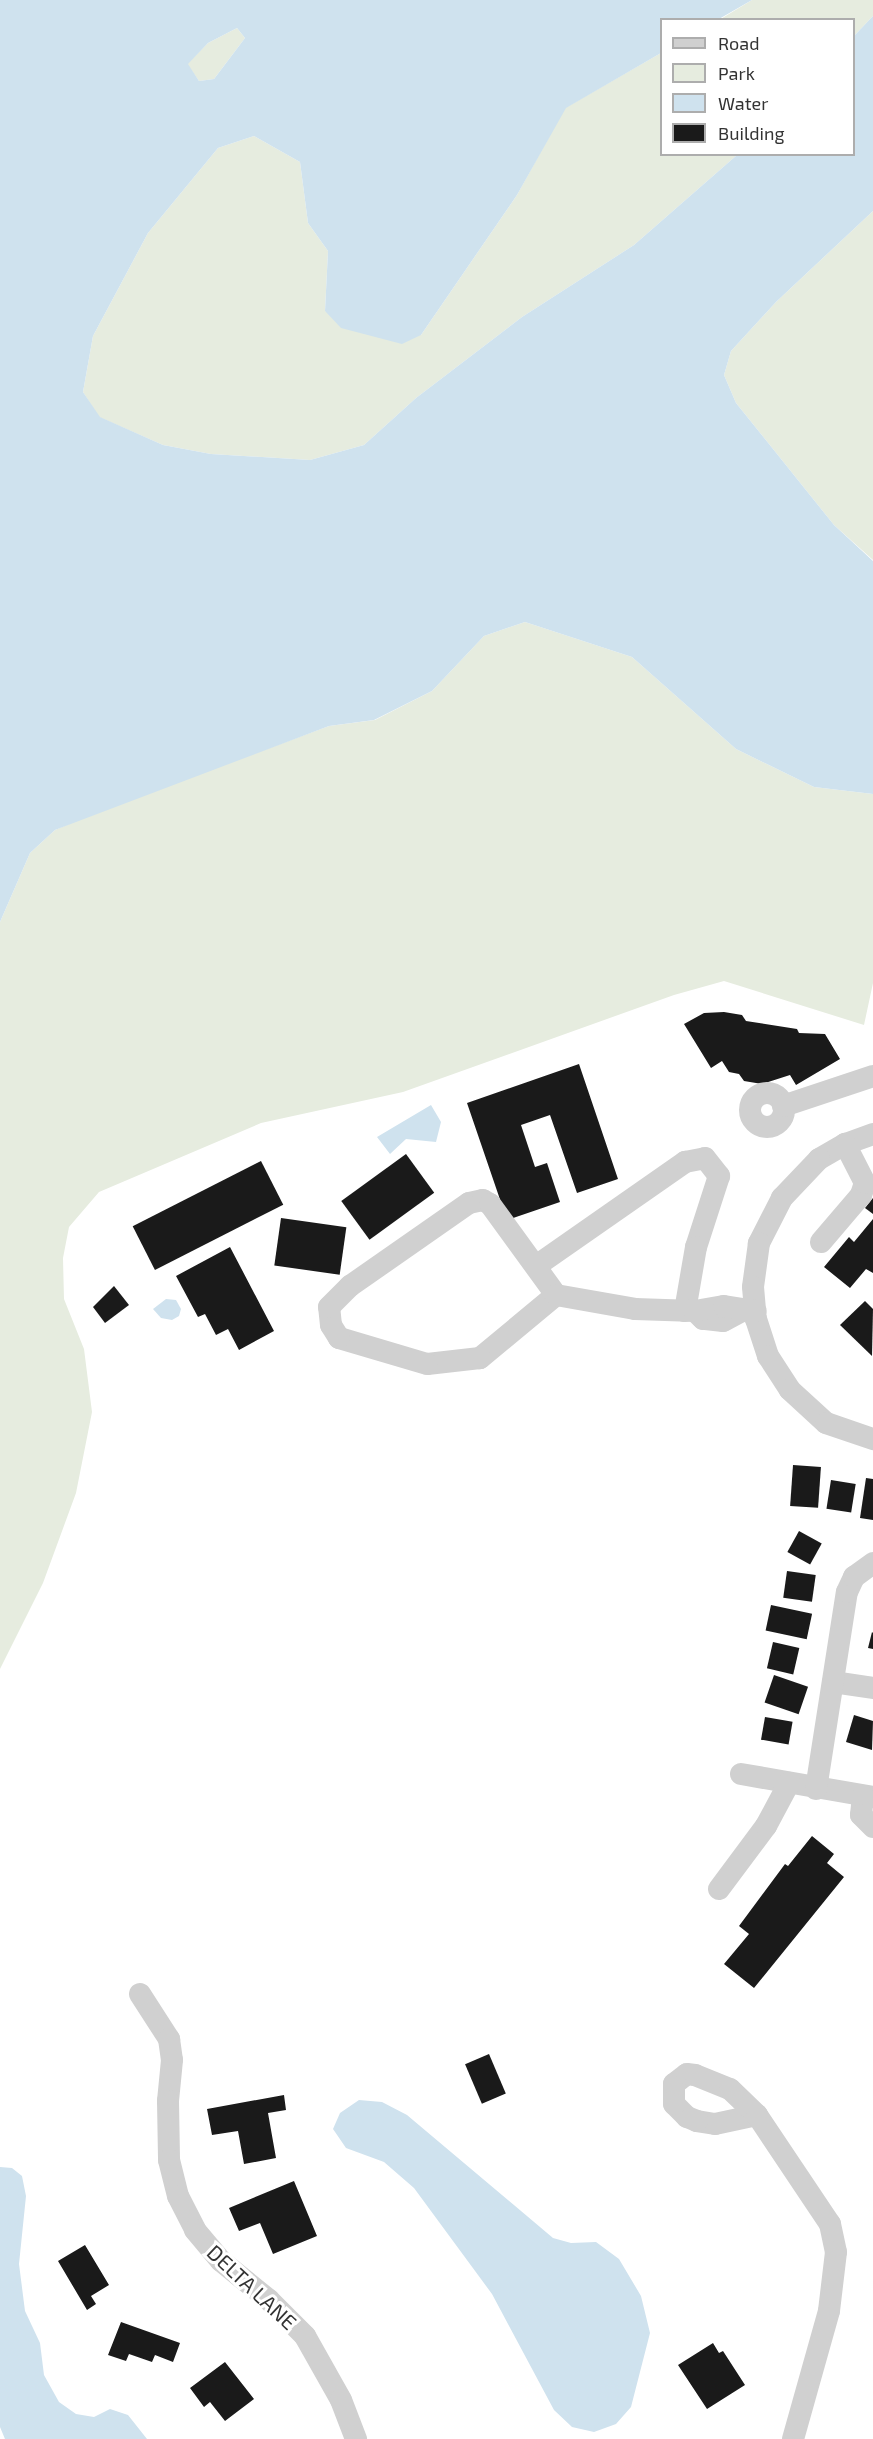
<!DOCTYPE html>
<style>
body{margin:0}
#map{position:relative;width:873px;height:2439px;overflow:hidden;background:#fff;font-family:"Exo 2",sans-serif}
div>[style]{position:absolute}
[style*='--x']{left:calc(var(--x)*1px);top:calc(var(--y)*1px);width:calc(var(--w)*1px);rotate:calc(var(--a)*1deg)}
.green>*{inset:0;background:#e6ecdf}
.water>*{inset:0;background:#cfe2ee}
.building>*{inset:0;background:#1a1a1a;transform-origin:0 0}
.minor>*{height:22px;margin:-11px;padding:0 11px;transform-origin:11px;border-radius:11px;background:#d0d0d0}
.minor>.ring{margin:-11px;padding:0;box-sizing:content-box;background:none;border:22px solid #d0d0d0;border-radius:50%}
span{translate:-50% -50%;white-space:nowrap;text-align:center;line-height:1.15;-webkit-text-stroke:6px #fff;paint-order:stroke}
.street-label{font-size:21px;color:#333}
.legend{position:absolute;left:660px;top:18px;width:195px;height:138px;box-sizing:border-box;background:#fff;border:2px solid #adadad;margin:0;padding:8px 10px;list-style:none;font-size:18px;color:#333}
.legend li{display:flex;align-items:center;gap:12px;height:30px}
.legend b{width:30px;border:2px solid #adadad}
</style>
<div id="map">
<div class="green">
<i style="clip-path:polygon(752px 0,873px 0,873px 16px,854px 36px,854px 20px,719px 20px)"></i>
<i style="clip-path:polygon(237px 28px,245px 38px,214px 79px,199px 81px,187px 64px,208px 43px)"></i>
<i style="clip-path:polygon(661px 53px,662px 154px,737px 155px,634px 245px,522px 317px,416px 398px,364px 445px,310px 460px,211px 454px,163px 445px,99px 417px,83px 392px,93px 336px,148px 233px,218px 148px,254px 136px,300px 162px,308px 223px,328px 251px,325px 311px,421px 335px,517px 195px,565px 108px)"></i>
<i style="clip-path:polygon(873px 211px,873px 560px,834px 525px,736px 403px,724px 375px,731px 351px,776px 302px)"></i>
<i style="clip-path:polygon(525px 622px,632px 657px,736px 749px,814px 787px,873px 794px,873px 983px,864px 1025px,724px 981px,674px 995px,403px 1092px,261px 1123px,99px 1192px,69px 1227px,63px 1258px,64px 1299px,84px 1349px,92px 1412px,76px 1493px,43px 1583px,0 1669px,0 922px,30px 853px,55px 830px,107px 808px,329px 726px,375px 720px,432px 691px,484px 636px)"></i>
</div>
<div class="water">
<i style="clip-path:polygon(evenodd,0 0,752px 0,719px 19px,662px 20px,661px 53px,566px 108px,517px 195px,421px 335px,402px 344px,341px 328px,325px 311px,328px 251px,308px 223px,300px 162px,254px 136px,218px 148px,148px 233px,93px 336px,83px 392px,100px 417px,163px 445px,211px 454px,310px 460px,364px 445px,416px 398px,522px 317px,634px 245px,737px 155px,854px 154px,854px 36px,873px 16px,873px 211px,776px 302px,731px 351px,724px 375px,736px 403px,834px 525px,873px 561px,873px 794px,814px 787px,736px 749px,632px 657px,525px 622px,484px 636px,432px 691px,374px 720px,329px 726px,55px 830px,30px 853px,0 922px,0 0,237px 28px,245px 38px,214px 79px,199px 81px,188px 64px,208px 43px,237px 28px)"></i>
<i style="clip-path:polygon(431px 1105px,441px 1122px,436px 1142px,406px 1139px,390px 1154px,377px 1137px)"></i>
<i style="clip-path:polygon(166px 1299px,176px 1300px,181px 1309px,179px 1316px,172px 1320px,161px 1318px,153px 1309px)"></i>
<i style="clip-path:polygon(359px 2100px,382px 2102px,407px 2115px,553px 2238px,571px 2243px,596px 2242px,619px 2259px,641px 2296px,650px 2333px,631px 2407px,616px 2424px,594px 2432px,572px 2427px,554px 2410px,492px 2294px,414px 2188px,384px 2162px,346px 2148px,333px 2129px,340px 2113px)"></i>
<i style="clip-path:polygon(0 2167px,12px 2168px,22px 2176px,26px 2196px,19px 2264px,25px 2311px,40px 2343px,44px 2375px,59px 2402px,76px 2414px,94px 2417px,110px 2409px,128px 2415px,147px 2439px,5px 2439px,0 2427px)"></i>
</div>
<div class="building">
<i style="clip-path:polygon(724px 1012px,742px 1015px,746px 1021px,797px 1029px,799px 1033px,825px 1034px,840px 1059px,796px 1085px,790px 1075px,762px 1084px,744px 1081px,739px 1074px,729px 1072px,722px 1061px,711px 1068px,684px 1024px,704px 1013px)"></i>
<i style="clip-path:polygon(579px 1064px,618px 1179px,577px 1193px,550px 1115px,521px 1125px,535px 1167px,547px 1163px,560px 1202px,507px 1220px,467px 1103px)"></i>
<i style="left:406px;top:1154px;width:48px;height:80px;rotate:54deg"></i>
<i style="left:261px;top:1161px;width:49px;height:144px;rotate:63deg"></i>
<i style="clip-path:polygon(873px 1198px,873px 1214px,865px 1208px)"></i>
<i style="left:281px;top:1218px;width:66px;height:48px;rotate:8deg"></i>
<i style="clip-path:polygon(873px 1219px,873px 1273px,866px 1269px,850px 1288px,824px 1267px,849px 1237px,854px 1242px)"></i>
<i style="clip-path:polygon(230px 1247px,274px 1331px,239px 1350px,228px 1329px,216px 1335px,205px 1314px,198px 1317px,176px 1276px)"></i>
<i style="clip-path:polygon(114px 1286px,129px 1305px,105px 1323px,93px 1307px)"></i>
<i style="clip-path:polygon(865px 1301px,873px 1309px,872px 1356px,840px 1325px)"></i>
<i style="left:793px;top:1465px;width:28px;height:41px;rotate:4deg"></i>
<i style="clip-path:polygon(866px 1478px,873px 1479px,873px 1520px,860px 1518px)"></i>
<i style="left:831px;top:1480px;width:25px;height:29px;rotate:9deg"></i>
<i style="left:799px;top:1531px;width:26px;height:24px;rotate:29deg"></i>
<i style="left:787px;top:1571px;width:29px;height:27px;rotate:8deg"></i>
<i style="left:771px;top:1605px;width:42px;height:26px;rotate:12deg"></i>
<i style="clip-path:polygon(872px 1632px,873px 1633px,873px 1649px,868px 1648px)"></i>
<i style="left:773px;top:1642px;width:27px;height:27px;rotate:13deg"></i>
<i style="left:774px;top:1675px;width:36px;height:29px;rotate:19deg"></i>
<i style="clip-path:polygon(854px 1715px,873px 1721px,872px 1750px,846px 1742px)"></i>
<i style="left:765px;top:1717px;width:28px;height:23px;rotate:10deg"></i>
<i style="clip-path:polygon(812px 1836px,834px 1854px,827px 1863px,844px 1877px,754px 1988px,724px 1964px,749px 1934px,739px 1926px,785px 1864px,788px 1866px)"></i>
<i style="left:489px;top:2054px;width:43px;height:26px;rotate:67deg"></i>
<i style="clip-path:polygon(284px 2095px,286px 2110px,268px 2113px,276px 2158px,244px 2164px,238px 2131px,212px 2135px,207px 2109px)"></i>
<i style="clip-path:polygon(294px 2181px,317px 2236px,273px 2254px,260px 2223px,239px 2231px,229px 2208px)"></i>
<i style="clip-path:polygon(85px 2245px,109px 2285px,91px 2296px,96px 2304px,87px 2310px,58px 2261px)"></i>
<i style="clip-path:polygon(121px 2322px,180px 2343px,173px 2362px,155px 2355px,152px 2362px,129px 2354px,126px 2361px,108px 2355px)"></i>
<i style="clip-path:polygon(713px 2343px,719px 2353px,723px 2351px,745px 2385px,707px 2409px,678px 2365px)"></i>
<i style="clip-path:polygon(225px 2362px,254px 2399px,225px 2421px,210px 2402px,204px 2407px,190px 2388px)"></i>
</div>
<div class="minor">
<i class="ring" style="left:750px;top:1093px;width:12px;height:12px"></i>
<i style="--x:783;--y:1106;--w:95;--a:-18.4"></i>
<i style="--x:873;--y:1134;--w:30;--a:160"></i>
<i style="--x:845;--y:1144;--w:30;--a:150"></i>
<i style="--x:819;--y:1159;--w:54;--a:133.5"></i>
<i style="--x:782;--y:1198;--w:51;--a:117.1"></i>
<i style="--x:759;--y:1243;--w:44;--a:97.8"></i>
<i style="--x:753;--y:1287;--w:32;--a:85"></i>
<i style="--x:756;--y:1319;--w:39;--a:72"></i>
<i style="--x:768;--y:1356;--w:40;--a:57.1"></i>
<i style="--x:790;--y:1390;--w:49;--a:42.5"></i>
<i style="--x:826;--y:1423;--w:50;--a:18.8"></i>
<i style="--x:821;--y:1242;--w:62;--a:-49.6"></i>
<i style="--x:861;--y:1195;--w:13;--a:-72"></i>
<i style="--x:865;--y:1183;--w:44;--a:-117.1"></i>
<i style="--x:536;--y:1266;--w:182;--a:-34.9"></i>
<i style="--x:685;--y:1162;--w:20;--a:-11"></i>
<i style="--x:705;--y:1158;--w:23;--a:52"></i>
<i style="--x:719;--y:1176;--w:75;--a:107.9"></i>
<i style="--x:696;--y:1247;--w:65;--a:99.8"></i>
<i style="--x:556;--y:1295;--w:99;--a:140.3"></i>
<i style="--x:480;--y:1358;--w:53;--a:173.5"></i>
<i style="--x:427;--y:1364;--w:92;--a:-163.5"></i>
<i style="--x:339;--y:1338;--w:15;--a:-122"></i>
<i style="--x:331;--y:1325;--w:18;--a:-96"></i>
<i style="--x:329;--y:1307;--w:30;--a:-45"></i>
<i style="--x:350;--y:1286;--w:145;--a:-34.9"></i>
<i style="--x:469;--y:1203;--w:14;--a:-12"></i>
<i style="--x:483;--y:1200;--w:8;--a:30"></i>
<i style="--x:490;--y:1204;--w:112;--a:54"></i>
<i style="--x:556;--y:1295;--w:80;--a:10"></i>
<i style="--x:635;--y:1309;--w:60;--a:1.9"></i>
<i style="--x:740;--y:1312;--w:19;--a:152"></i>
<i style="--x:723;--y:1321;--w:20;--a:-174"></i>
<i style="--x:703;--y:1319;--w:11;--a:-135"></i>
<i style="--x:695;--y:1311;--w:29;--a:-10"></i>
<i style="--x:724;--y:1306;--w:32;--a:9"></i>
<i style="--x:833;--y:1682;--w:40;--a:8.5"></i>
<i style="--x:741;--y:1774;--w:134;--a:9.9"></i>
<i style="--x:816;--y:1789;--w:199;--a:-81.1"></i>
<i style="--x:847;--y:1592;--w:17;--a:-65"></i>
<i style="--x:854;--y:1577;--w:24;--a:-36"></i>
<i style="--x:863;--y:1796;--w:19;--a:96"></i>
<i style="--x:861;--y:1815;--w:17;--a:45"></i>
<i style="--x:719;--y:1889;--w:79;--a:-53.3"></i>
<i style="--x:766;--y:1826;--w:49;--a:-61.9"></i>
<i style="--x:140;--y:1994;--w:54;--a:57.2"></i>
<i style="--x:169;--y:2039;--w:21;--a:82"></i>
<i style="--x:172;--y:2060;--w:41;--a:95.6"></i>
<i style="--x:168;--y:2101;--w:59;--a:89"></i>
<i style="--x:169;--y:2160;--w:37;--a:76"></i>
<i style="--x:178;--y:2196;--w:38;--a:63"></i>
<i style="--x:195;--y:2230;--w:40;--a:50"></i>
<i style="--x:221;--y:2261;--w:62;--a:39.1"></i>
<i style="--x:269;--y:2300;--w:51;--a:45"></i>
<i style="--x:305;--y:2336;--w:73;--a:60.6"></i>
<i style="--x:341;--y:2400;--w:42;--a:69"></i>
<i style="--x:757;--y:2115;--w:43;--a:167.9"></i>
<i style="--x:715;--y:2124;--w:18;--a:-171"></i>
<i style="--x:697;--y:2121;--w:11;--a:-158"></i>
<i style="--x:687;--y:2117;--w:18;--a:-135"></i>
<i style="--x:674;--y:2104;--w:20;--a:-90"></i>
<i style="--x:674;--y:2084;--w:16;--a:-38"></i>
<i style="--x:687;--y:2074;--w:8;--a:7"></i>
<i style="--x:695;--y:2075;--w:38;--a:22"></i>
<i style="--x:730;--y:2089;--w:37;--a:44"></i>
<i style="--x:757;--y:2115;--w:131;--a:56.2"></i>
<i style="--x:830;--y:2224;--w:29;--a:78"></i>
<i style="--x:836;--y:2252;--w:59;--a:96.8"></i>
<i style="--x:829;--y:2311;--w:133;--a:105.7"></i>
</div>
<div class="street-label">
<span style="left:252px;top:2287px;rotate:43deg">DELTA LANE</span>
</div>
<ul class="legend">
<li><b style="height:8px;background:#d0d0d0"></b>Road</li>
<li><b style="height:16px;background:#e6ecdf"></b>Park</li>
<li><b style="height:16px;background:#cfe2ee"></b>Water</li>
<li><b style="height:16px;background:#1a1a1a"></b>Building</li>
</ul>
</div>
